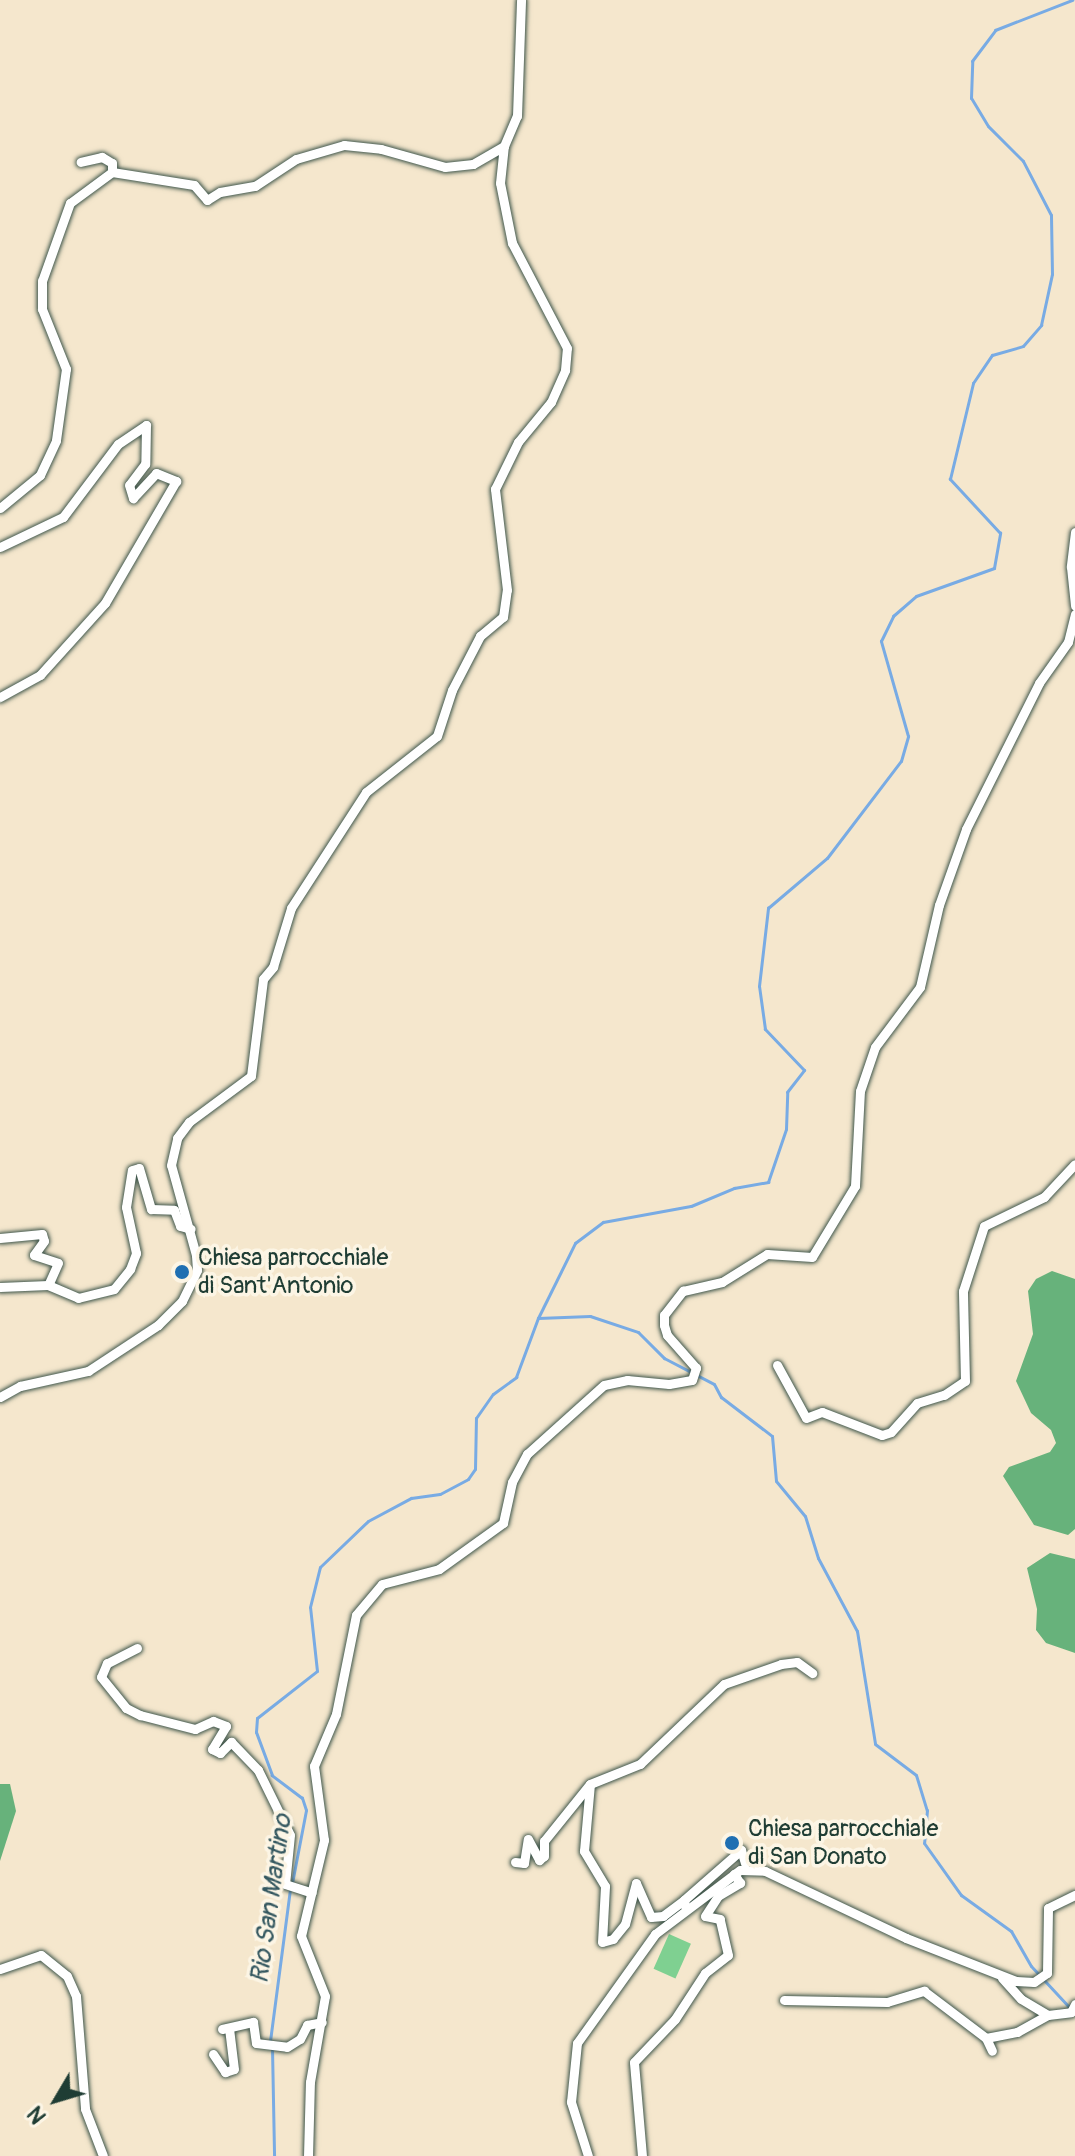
<!DOCTYPE html>
<style>
body{margin:0}
#map{position:relative;width:1075px;height:2156px;overflow:hidden;background:#f5e7cd;font-family:Pangolin,sans-serif}
div>[style]{position:absolute}
[style*='--x']{left:calc(var(--x)*1px);top:calc(var(--y)*1px);width:calc(var(--w)*1px);rotate:calc(var(--a)*1deg)}
.green>*{inset:0;background:#7fd091;transform-origin:0 0}
.forest>*{inset:0;background:#67b27b}
.stream>*{height:3px;margin:-1.5px;padding:0 1.5px;transform-origin:1.5px;border-radius:1.5px;background:#78abe4}
.roads{filter:drop-shadow(0 0 2px #3f564b) drop-shadow(0 0 2px #3f564b)}
.minor>*{height:9px;margin:-4.5px;padding:0 4.5px;transform-origin:4.5px;border-radius:4.5px;background:#fff}
.dots>*{width:22px;height:22px;translate:-50% -50%;box-sizing:border-box;border:4px solid #fcf5e5;border-radius:50%}
span{translate:-50% -50%;white-space:nowrap;text-align:center;line-height:1.15;-webkit-text-stroke:7px #fcf5e5;paint-order:stroke}
.poi-label{font-size:24px;color:#1f3d34}
.left{translate:0 -50%;text-align:left}
.water-label{font-size:26px;color:#355860;font-style:italic}
.north{position:absolute;left:16px;top:2060px;width:80px;height:80px;-webkit-text-stroke:6px #fcf5e5;paint-order:stroke;rotate:232deg;font-size:22px;font-weight:700;line-height:32px;text-align:center;color:#1f3d34}
.north::after{content:'';display:block;margin:auto;width:28px;height:36px;background:#1f3d34;clip-path:polygon(50% 0,100% 100%,50% 72%,0 100%)}
</style>
<div id="map">
<div class="green">
<i style="left:669px;top:1934px;width:24px;height:38px;rotate:24deg"></i>
</div>
<div class="forest">
<i style="clip-path:polygon(1052px 1271px,1075px 1279px,1075px 1529px,1068px 1535px,1034px 1525px,1003px 1476px,1009px 1467px,1050px 1452px,1056px 1443px,1051px 1430px,1031px 1413px,1016px 1381px,1033px 1334px,1028px 1291px,1036px 1279px)"></i>
<i style="clip-path:polygon(1050px 1553px,1075px 1559px,1075px 1653px,1046px 1643px,1036px 1630px,1037px 1609px,1027px 1568px)"></i>
<i style="clip-path:polygon(0 1784px,10px 1784px,16px 1811px,0 1861px)"></i>
</div>
<div class="stream">
<i style="--x:538;--y:1318;--w:52;--a:-2.2"></i>
<i style="--x:590;--y:1316;--w:51;--a:18.4"></i>
<i style="--x:638;--y:1332;--w:37;--a:45"></i>
<i style="--x:664;--y:1358;--w:56;--a:27.5"></i>
<i style="--x:714;--y:1384;--w:15;--a:62"></i>
<i style="--x:721;--y:1397;--w:64;--a:37.4"></i>
<i style="--x:772;--y:1436;--w:45;--a:84.9"></i>
<i style="--x:776;--y:1481;--w:45;--a:50.4"></i>
<i style="--x:805;--y:1516;--w:44;--a:72.8"></i>
<i style="--x:818;--y:1558;--w:83;--a:61.9"></i>
<i style="--x:857;--y:1631;--w:114;--a:80.9"></i>
<i style="--x:875;--y:1744;--w:51;--a:37.1"></i>
<i style="--x:916;--y:1775;--w:37;--a:73"></i>
<i style="--x:927;--y:1810;--w:33;--a:95"></i>
<i style="--x:924;--y:1843;--w:64;--a:54.6"></i>
<i style="--x:961;--y:1895;--w:62;--a:35.8"></i>
<i style="--x:1011;--y:1931;--w:40;--a:60.3"></i>
<i style="--x:1031;--y:1966;--w:56;--a:47.2"></i>
<i style="--x:292;--y:1883;--w:74;--a:-79.1"></i>
<i style="--x:306;--y:1810;--w:13;--a:-108"></i>
<i style="--x:302;--y:1798;--w:38;--a:-143"></i>
<i style="--x:272;--y:1775;--w:46;--a:-110.4"></i>
<i style="--x:256;--y:1732;--w:14;--a:-86"></i>
<i style="--x:257;--y:1718;--w:76;--a:-38.1"></i>
<i style="--x:317;--y:1671;--w:64;--a:-96.2"></i>
<i style="--x:310;--y:1607;--w:41;--a:-76"></i>
<i style="--x:320;--y:1567;--w:66;--a:-43.8"></i>
<i style="--x:368;--y:1521;--w:49;--a:-28.1"></i>
<i style="--x:411;--y:1498;--w:29;--a:-8"></i>
<i style="--x:440;--y:1494;--w:32;--a:-28"></i>
<i style="--x:468;--y:1479;--w:12;--a:-55"></i>
<i style="--x:475;--y:1469;--w:51;--a:-88.9"></i>
<i style="--x:476;--y:1418;--w:29;--a:-55"></i>
<i style="--x:493;--y:1394;--w:29;--a:-36"></i>
<i style="--x:516;--y:1377;--w:63;--a:-69.6"></i>
<i style="--x:538;--y:1318;--w:84;--a:-63.7"></i>
<i style="--x:575;--y:1243;--w:35;--a:-37"></i>
<i style="--x:603;--y:1222;--w:89;--a:-10.3"></i>
<i style="--x:691;--y:1206;--w:47;--a:-22.7"></i>
<i style="--x:734;--y:1188;--w:35;--a:-10"></i>
<i style="--x:768;--y:1182;--w:56;--a:-71.2"></i>
<i style="--x:786;--y:1129;--w:37;--a:-88"></i>
<i style="--x:787;--y:1092;--w:28;--a:-52"></i>
<i style="--x:804;--y:1070;--w:57;--a:-133.6"></i>
<i style="--x:765;--y:1029;--w:43;--a:-97.9"></i>
<i style="--x:759;--y:986;--w:79;--a:-83.4"></i>
<i style="--x:768;--y:908;--w:77;--a:-40.3"></i>
<i style="--x:827;--y:858;--w:122;--a:-52.7"></i>
<i style="--x:901;--y:761;--w:26;--a:-74"></i>
<i style="--x:908;--y:736;--w:99;--a:-105.9"></i>
<i style="--x:881;--y:641;--w:28;--a:-64"></i>
<i style="--x:893;--y:616;--w:30;--a:-41"></i>
<i style="--x:916;--y:596;--w:83;--a:-19.7"></i>
<i style="--x:994;--y:568;--w:36;--a:-80"></i>
<i style="--x:1000;--y:533;--w:74;--a:-132.8"></i>
<i style="--x:950;--y:479;--w:99;--a:-76.5"></i>
<i style="--x:973;--y:383;--w:34;--a:-56"></i>
<i style="--x:992;--y:355;--w:32;--a:-16"></i>
<i style="--x:1023;--y:346;--w:28;--a:-49"></i>
<i style="--x:1041;--y:325;--w:52;--a:-77.8"></i>
<i style="--x:1052;--y:274;--w:59;--a:-91"></i>
<i style="--x:1051;--y:215;--w:61;--a:-117.4"></i>
<i style="--x:1023;--y:161;--w:49;--a:-135"></i>
<i style="--x:988;--y:126;--w:33;--a:-121"></i>
<i style="--x:971;--y:98;--w:37;--a:-88"></i>
<i style="--x:972;--y:61;--w:39;--a:-53"></i>
<i style="--x:995;--y:30;--w:83;--a:-21.3"></i>
<i style="--x:270;--y:2041;--w:152;--a:-82.5"></i>
<i style="--x:272;--y:2048;--w:108;--a:88.9"></i>
</div>
<div class="roads">
<div class="minor">
<i style="--x:112;--y:172;--w:83;--a:9"></i>
<i style="--x:194;--y:185;--w:20;--a:49"></i>
<i style="--x:207;--y:200;--w:15;--a:-32"></i>
<i style="--x:220;--y:192;--w:36;--a:-10"></i>
<i style="--x:255;--y:186;--w:49;--a:-33.4"></i>
<i style="--x:296;--y:159;--w:50;--a:-16.3"></i>
<i style="--x:344;--y:145;--w:37;--a:6"></i>
<i style="--x:381;--y:149;--w:66;--a:15.7"></i>
<i style="--x:445;--y:167;--w:28;--a:-6"></i>
<i style="--x:473;--y:164;--w:36;--a:-30"></i>
<i style="--x:504;--y:146;--w:33;--a:-67"></i>
<i style="--x:517;--y:116;--w:116;--a:-88"></i>
<i style="--x:0;--y:508;--w:52;--a:-39.5"></i>
<i style="--x:40;--y:475;--w:38;--a:-65"></i>
<i style="--x:56;--y:440;--w:72;--a:-82"></i>
<i style="--x:66;--y:369;--w:65;--a:-111.8"></i>
<i style="--x:42;--y:309;--w:28;--a:-90"></i>
<i style="--x:42;--y:281;--w:83;--a:-70.3"></i>
<i style="--x:70;--y:203;--w:52;--a:-36.4"></i>
<i style="--x:112;--y:172;--w:9;--a:-90"></i>
<i style="--x:112;--y:163;--w:12;--a:-149"></i>
<i style="--x:102;--y:157;--w:22;--a:167"></i>
<i style="--x:1075;--y:532;--w:35;--a:97"></i>
<i style="--x:1071;--y:567;--w:39;--a:84"></i>
<i style="--x:0;--y:547;--w:70;--a:-25.5"></i>
<i style="--x:63;--y:517;--w:91;--a:-53"></i>
<i style="--x:118;--y:444;--w:34;--a:-34"></i>
<i style="--x:146;--y:425;--w:39;--a:91"></i>
<i style="--x:145;--y:464;--w:26;--a:127"></i>
<i style="--x:129;--y:485;--w:14;--a:73"></i>
<i style="--x:133;--y:498;--w:34;--a:-47"></i>
<i style="--x:156;--y:473;--w:22;--a:22"></i>
<i style="--x:176;--y:481;--w:141;--a:120.2"></i>
<i style="--x:105;--y:603;--w:97;--a:132.1"></i>
<i style="--x:40;--y:675;--w:46;--a:151.2"></i>
<i style="--x:0;--y:1238;--w:42;--a:-5.4"></i>
<i style="--x:42;--y:1234;--w:7;--a:74"></i>
<i style="--x:44;--y:1241;--w:17;--a:126"></i>
<i style="--x:34;--y:1255;--w:25;--a:18"></i>
<i style="--x:58;--y:1263;--w:24;--a:114"></i>
<i style="--x:48;--y:1285;--w:33;--a:23"></i>
<i style="--x:78;--y:1298;--w:37;--a:-14"></i>
<i style="--x:114;--y:1289;--w:26;--a:-51"></i>
<i style="--x:130;--y:1269;--w:17;--a:-69"></i>
<i style="--x:136;--y:1253;--w:47;--a:-102.3"></i>
<i style="--x:126;--y:1207;--w:37;--a:-81"></i>
<i style="--x:132;--y:1170;--w:7;--a:-16"></i>
<i style="--x:139;--y:1168;--w:43;--a:73.7"></i>
<i style="--x:151;--y:1209;--w:23;--a:2"></i>
<i style="--x:174;--y:1210;--w:17;--a:69"></i>
<i style="--x:180;--y:1226;--w:11;--a:15"></i>
<i style="--x:0;--y:1287;--w:48;--a:-2.4"></i>
<i style="--x:777;--y:1365;--w:60;--a:61.3"></i>
<i style="--x:806;--y:1418;--w:17;--a:-21"></i>
<i style="--x:822;--y:1412;--w:64;--a:21"></i>
<i style="--x:882;--y:1435;--w:9;--a:-18"></i>
<i style="--x:891;--y:1432;--w:39;--a:-48"></i>
<i style="--x:917;--y:1403;--w:28;--a:-17"></i>
<i style="--x:944;--y:1395;--w:25;--a:-34"></i>
<i style="--x:965;--y:1381;--w:90;--a:-91.3"></i>
<i style="--x:963;--y:1291;--w:68;--a:-72.1"></i>
<i style="--x:984;--y:1226;--w:67;--a:-25.8"></i>
<i style="--x:1044;--y:1197;--w:45;--a:-46.8"></i>
<i style="--x:0;--y:1397;--w:23;--a:-29"></i>
<i style="--x:20;--y:1386;--w:70;--a:-12.4"></i>
<i style="--x:88;--y:1371;--w:84;--a:-33.3"></i>
<i style="--x:158;--y:1325;--w:34;--a:-45"></i>
<i style="--x:182;--y:1301;--w:34;--a:-64"></i>
<i style="--x:197;--y:1270;--w:15;--a:-94"></i>
<i style="--x:196;--y:1255;--w:93;--a:-105.5"></i>
<i style="--x:171;--y:1165;--w:28;--a:-77"></i>
<i style="--x:177;--y:1138;--w:20;--a:-53"></i>
<i style="--x:189;--y:1122;--w:77;--a:-36.6"></i>
<i style="--x:251;--y:1076;--w:98;--a:-82.9"></i>
<i style="--x:263;--y:979;--w:16;--a:-50"></i>
<i style="--x:273;--y:967;--w:62;--a:-73"></i>
<i style="--x:291;--y:908;--w:138;--a:-57.1"></i>
<i style="--x:366;--y:792;--w:90;--a:-38.3"></i>
<i style="--x:437;--y:736;--w:48;--a:-71.9"></i>
<i style="--x:452;--y:690;--w:61;--a:-62.6"></i>
<i style="--x:480;--y:636;--w:30;--a:-40"></i>
<i style="--x:503;--y:617;--w:27;--a:-82"></i>
<i style="--x:507;--y:590;--w:102;--a:-96.8"></i>
<i style="--x:495;--y:489;--w:52;--a:-63.9"></i>
<i style="--x:518;--y:442;--w:52;--a:-50.5"></i>
<i style="--x:551;--y:402;--w:35;--a:-66"></i>
<i style="--x:565;--y:370;--w:22;--a:-85"></i>
<i style="--x:567;--y:348;--w:119;--a:-117.6"></i>
<i style="--x:512;--y:243;--w:61;--a:-101.3"></i>
<i style="--x:500;--y:183;--w:37;--a:-84"></i>
<i style="--x:137;--y:1648;--w:34;--a:153"></i>
<i style="--x:107;--y:1663;--w:15;--a:113"></i>
<i style="--x:101;--y:1677;--w:40;--a:51"></i>
<i style="--x:126;--y:1708;--w:16;--a:27"></i>
<i style="--x:140;--y:1715;--w:57;--a:14.3"></i>
<i style="--x:195;--y:1729;--w:20;--a:-24"></i>
<i style="--x:213;--y:1721;--w:14;--a:21"></i>
<i style="--x:226;--y:1726;--w:27;--a:121"></i>
<i style="--x:212;--y:1749;--w:9;--a:27"></i>
<i style="--x:220;--y:1753;--w:16;--a:-45"></i>
<i style="--x:231;--y:1742;--w:39;--a:46"></i>
<i style="--x:258;--y:1770;--w:72;--a:63.8"></i>
<i style="--x:290;--y:1835;--w:49;--a:95.8"></i>
<i style="--x:285;--y:1884;--w:28;--a:18"></i>
<i style="--x:515;--y:1862;--w:9;--a:6"></i>
<i style="--x:524;--y:1863;--w:24;--a:-81"></i>
<i style="--x:528;--y:1839;--w:24;--a:62"></i>
<i style="--x:539;--y:1860;--w:6;--a:-39"></i>
<i style="--x:544;--y:1856;--w:15;--a:-90"></i>
<i style="--x:544;--y:1841;--w:73;--a:-51.1"></i>
<i style="--x:684;--y:1900;--w:26;--a:143"></i>
<i style="--x:663;--y:1916;--w:12;--a:175"></i>
<i style="--x:651;--y:1917;--w:37;--a:-114"></i>
<i style="--x:636;--y:1883;--w:42;--a:105"></i>
<i style="--x:625;--y:1924;--w:19;--a:129"></i>
<i style="--x:613;--y:1939;--w:11;--a:165"></i>
<i style="--x:602;--y:1942;--w:56;--a:-86.9"></i>
<i style="--x:605;--y:1886;--w:41;--a:-121"></i>
<i style="--x:584;--y:1851;--w:67;--a:-84.9"></i>
<i style="--x:590;--y:1784;--w:54;--a:-21.8"></i>
<i style="--x:640;--y:1764;--w:116;--a:-43.6"></i>
<i style="--x:724;--y:1684;--w:60;--a:-19.3"></i>
<i style="--x:781;--y:1664;--w:16;--a:-7"></i>
<i style="--x:797;--y:1662;--w:19;--a:36"></i>
<i style="--x:685;--y:1906;--w:6;--a:-99"></i>
<i style="--x:684;--y:1900;--w:76;--a:-41.3"></i>
<i style="--x:741;--y:1850;--w:14;--a:73"></i>
<i style="--x:0;--y:1969;--w:43;--a:-18.9"></i>
<i style="--x:41;--y:1955;--w:33;--a:39"></i>
<i style="--x:67;--y:1976;--w:22;--a:66"></i>
<i style="--x:76;--y:1996;--w:113;--a:85.4"></i>
<i style="--x:85;--y:2109;--w:50;--a:69"></i>
<i style="--x:1002;--y:1978;--w:28;--a:48"></i>
<i style="--x:1021;--y:1999;--w:31;--a:31"></i>
<i style="--x:1048;--y:2015;--w:23;--a:-7"></i>
<i style="--x:1071;--y:2012;--w:9;--a:-63"></i>
<i style="--x:784;--y:2000;--w:103;--a:1.1"></i>
<i style="--x:887;--y:2002;--w:39;--a:-17"></i>
<i style="--x:924;--y:1991;--w:78;--a:37.2"></i>
<i style="--x:986;--y:2038;--w:32;--a:-11"></i>
<i style="--x:1017;--y:2032;--w:35;--a:-29"></i>
<i style="--x:222;--y:2029;--w:32;--a:-13"></i>
<i style="--x:253;--y:2022;--w:21;--a:82"></i>
<i style="--x:256;--y:2043;--w:31;--a:7"></i>
<i style="--x:287;--y:2047;--w:15;--a:-32"></i>
<i style="--x:300;--y:2039;--w:16;--a:-63"></i>
<i style="--x:307;--y:2025;--w:15;--a:-11"></i>
<i style="--x:986;--y:2038;--w:14;--a:65"></i>
<i style="--x:213;--y:2054;--w:22;--a:56"></i>
<i style="--x:225;--y:2072;--w:9;--a:-18"></i>
<i style="--x:234;--y:2069;--w:41;--a:-97"></i>
<i style="--x:308;--y:2156;--w:74;--a:-88.5"></i>
<i style="--x:310;--y:2082;--w:87;--a:-80.1"></i>
<i style="--x:325;--y:1996;--w:65;--a:-111.8"></i>
<i style="--x:301;--y:1936;--w:99;--a:-76.5"></i>
<i style="--x:324;--y:1840;--w:75;--a:-97.7"></i>
<i style="--x:314;--y:1766;--w:56;--a:-67.1"></i>
<i style="--x:336;--y:1714;--w:101;--a:-78.6"></i>
<i style="--x:356;--y:1615;--w:40;--a:-50"></i>
<i style="--x:382;--y:1584;--w:59;--a:-14.7"></i>
<i style="--x:439;--y:1569;--w:79;--a:-35.7"></i>
<i style="--x:503;--y:1523;--w:42;--a:-77.6"></i>
<i style="--x:512;--y:1482;--w:32;--a:-62"></i>
<i style="--x:527;--y:1454;--w:103;--a:-41.9"></i>
<i style="--x:604;--y:1385;--w:24;--a:-12"></i>
<i style="--x:627;--y:1380;--w:42;--a:5.4"></i>
<i style="--x:669;--y:1384;--w:23;--a:-10"></i>
<i style="--x:692;--y:1380;--w:13;--a:-72"></i>
<i style="--x:696;--y:1368;--w:44;--a:-131.3"></i>
<i style="--x:667;--y:1335;--w:10;--a:-107"></i>
<i style="--x:664;--y:1325;--w:10;--a:-90"></i>
<i style="--x:664;--y:1315;--w:31;--a:-52"></i>
<i style="--x:683;--y:1291;--w:40;--a:-13"></i>
<i style="--x:722;--y:1282;--w:53;--a:-31.9"></i>
<i style="--x:767;--y:1254;--w:45;--a:3.8"></i>
<i style="--x:812;--y:1257;--w:83;--a:-58.8"></i>
<i style="--x:855;--y:1186;--w:95;--a:-87"></i>
<i style="--x:860;--y:1091;--w:46;--a:-71.2"></i>
<i style="--x:875;--y:1047;--w:75;--a:-53.1"></i>
<i style="--x:920;--y:987;--w:84;--a:-77"></i>
<i style="--x:939;--y:905;--w:81;--a:-70.4"></i>
<i style="--x:966;--y:829;--w:163;--a:-63.4"></i>
<i style="--x:1039;--y:683;--w:50;--a:-54.7"></i>
<i style="--x:1068;--y:642;--w:29;--a:-76"></i>
<i style="--x:588;--y:2156;--w:57;--a:-107.5"></i>
<i style="--x:571;--y:2102;--w:59;--a:-84.2"></i>
<i style="--x:577;--y:2043;--w:134;--a:-54.4"></i>
<i style="--x:655;--y:1934;--w:106;--a:-37"></i>
<i style="--x:740;--y:1870;--w:25;--a:2"></i>
<i style="--x:765;--y:1871;--w:156;--a:25.4"></i>
<i style="--x:906;--y:1938;--w:118;--a:21.4"></i>
<i style="--x:1016;--y:1981;--w:18;--a:3"></i>
<i style="--x:1034;--y:1982;--w:16;--a:-35"></i>
<i style="--x:1047;--y:1973;--w:65;--a:-89.1"></i>
<i style="--x:1048;--y:1908;--w:30;--a:-26"></i>
<i style="--x:642;--y:2156;--w:94;--a:-94.9"></i>
<i style="--x:634;--y:2062;--w:59;--a:-46.4"></i>
<i style="--x:675;--y:2019;--w:55;--a:-56.9"></i>
<i style="--x:705;--y:1973;--w:29;--a:-38"></i>
<i style="--x:728;--y:1955;--w:37;--a:-103"></i>
<i style="--x:720;--y:1919;--w:15;--a:-169"></i>
<i style="--x:705;--y:1916;--w:24;--a:-57"></i>
<i style="--x:718;--y:1896;--w:26;--a:-31"></i>
<i style="--x:740;--y:1883;--w:11;--a:-124"></i>
</div>
</div>
<div class="dots">
<i style="left:182px;top:1272px;background:#1f6fb2"></i>
<i style="left:732px;top:1843px;background:#1f6fb2"></i>
</div>
<div class="poi-label">
<span class="left" style="left:198px;top:1272px">Chiesa parrocchiale<br>di Sant'Antonio</span>
<span class="left" style="left:748px;top:1843px">Chiesa parrocchiale<br>di San Donato</span>
</div>
<div class="water-label">
<span style="left:272px;top:1899px;rotate:-82deg">Rio San Martino</span>
</div>
<div class="north">N</div>
</div>
